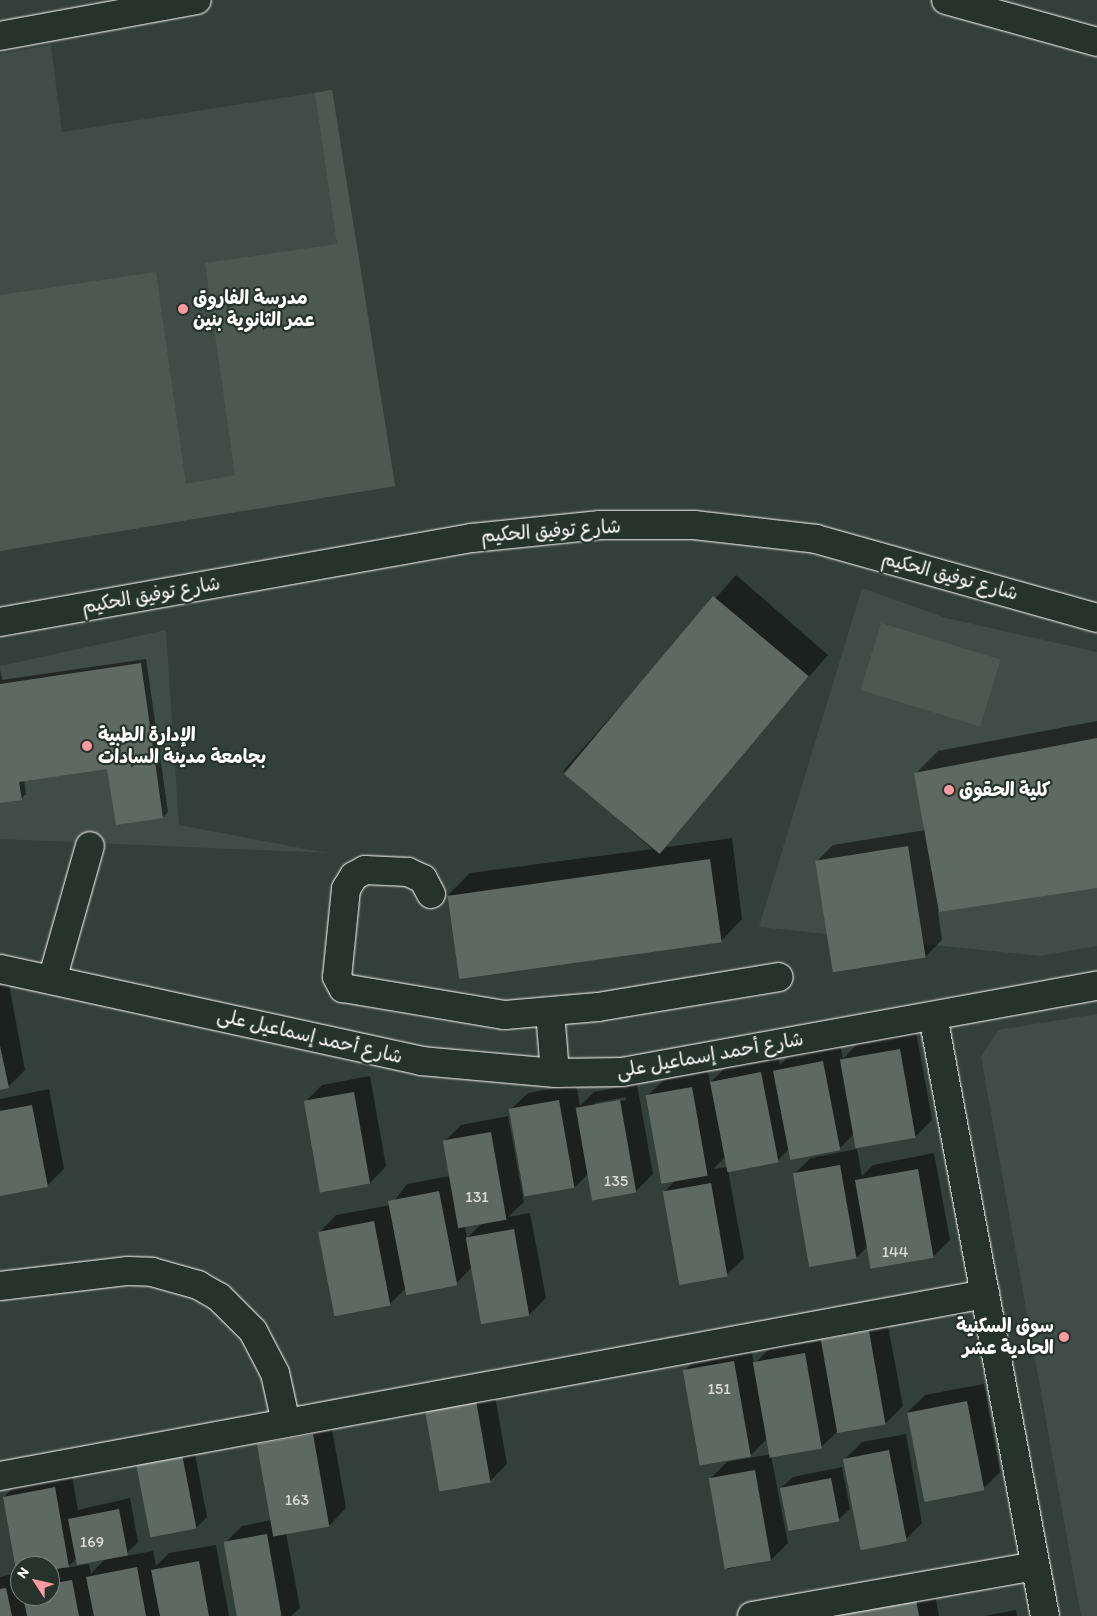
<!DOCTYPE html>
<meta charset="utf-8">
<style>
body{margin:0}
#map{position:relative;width:1097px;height:1616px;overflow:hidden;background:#333f3a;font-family:Itim,"Playpen Sans Arabic",sans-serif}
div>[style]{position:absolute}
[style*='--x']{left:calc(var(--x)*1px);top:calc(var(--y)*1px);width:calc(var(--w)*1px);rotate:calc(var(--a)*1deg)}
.built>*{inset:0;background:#404c47}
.green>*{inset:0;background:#4d5853;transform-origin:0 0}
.shadow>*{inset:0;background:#0007}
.building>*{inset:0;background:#5f6964;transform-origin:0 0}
.roads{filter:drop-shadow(0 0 1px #fff) drop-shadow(0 0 1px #fff)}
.minor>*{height:28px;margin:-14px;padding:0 14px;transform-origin:14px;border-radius:14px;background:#26332d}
.dots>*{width:14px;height:14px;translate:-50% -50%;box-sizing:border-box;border:2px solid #26332d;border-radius:50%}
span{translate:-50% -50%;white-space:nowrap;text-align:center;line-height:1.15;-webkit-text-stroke:4.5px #26332d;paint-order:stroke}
.number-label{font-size:16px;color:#d7dad8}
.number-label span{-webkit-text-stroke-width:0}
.poi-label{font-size:19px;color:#fff;font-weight:700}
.left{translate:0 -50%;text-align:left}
.right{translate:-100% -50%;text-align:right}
.street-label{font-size:19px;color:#fff}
.north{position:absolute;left:10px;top:1556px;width:50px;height:50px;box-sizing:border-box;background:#26332d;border:1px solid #7d8581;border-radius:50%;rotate:305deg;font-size:14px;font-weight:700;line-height:20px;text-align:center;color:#fff}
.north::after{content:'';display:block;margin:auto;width:18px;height:22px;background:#ff9aa2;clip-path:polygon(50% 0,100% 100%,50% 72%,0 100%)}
</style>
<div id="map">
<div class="built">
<i style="clip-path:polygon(51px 45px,62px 132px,332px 90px,395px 486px,0 551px,0 54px)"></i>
<i style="clip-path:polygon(862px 588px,946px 618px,1097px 652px,1097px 946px,1039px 956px,759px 927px)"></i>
<i style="clip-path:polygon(166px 630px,179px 825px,327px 853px,0 839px,0 666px)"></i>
<i style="clip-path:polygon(1097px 1014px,1097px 1616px,1081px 1616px,981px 1057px,998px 1030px)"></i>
</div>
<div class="green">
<i style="clip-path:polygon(332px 90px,395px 486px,0 551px,0 295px,156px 272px,186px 484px,235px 475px,205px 263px,337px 244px,315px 93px)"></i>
<i style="left:881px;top:623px;width:125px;height:70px;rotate:17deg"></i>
</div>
<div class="shadow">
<i style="clip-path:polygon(736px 575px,828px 655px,660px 848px,732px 838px,742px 919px,721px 941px,448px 895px,470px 873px,652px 849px,563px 771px)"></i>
<i style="clip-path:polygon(146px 659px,168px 812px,163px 817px,108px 767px,24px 780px,26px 794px,21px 799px,0 802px,0 669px,2px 680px)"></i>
<i style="clip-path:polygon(1097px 721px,1097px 887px,938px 911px,942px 940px,925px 957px,816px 862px,833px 845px,926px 830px,916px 773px,938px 751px)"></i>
<i style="clip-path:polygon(9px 984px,25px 1070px,8px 1087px,0 1089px,0 986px)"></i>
<i style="clip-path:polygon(evenodd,916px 1032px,932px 1120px,916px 1136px,855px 1133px,839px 1149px,789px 1149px,777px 1161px,728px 1170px,744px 1258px,727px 1274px,664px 1192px,675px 1181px,647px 1096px,664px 1080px,708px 1071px,710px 1083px,728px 1065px,778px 1056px,780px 1065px,791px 1054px,840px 1045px,843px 1059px,858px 1043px,916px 1032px,725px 1157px,727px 1167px,713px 1169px,725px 1157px)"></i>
<i style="clip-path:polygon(370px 1076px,386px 1166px,370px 1183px,305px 1102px,322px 1085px)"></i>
<i style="clip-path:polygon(evenodd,576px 1084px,580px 1106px,594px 1092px,637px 1084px,653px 1174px,636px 1191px,589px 1173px,575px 1187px,511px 1109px,528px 1093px,576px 1084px,626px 1097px,626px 1100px,595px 1106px,595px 1103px,626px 1097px)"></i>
<i style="clip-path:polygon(49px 1089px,64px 1169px,47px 1186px,0 1195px,0 1099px)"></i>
<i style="clip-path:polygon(evenodd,508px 1116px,524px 1202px,508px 1217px,530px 1213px,546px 1298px,529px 1315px,472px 1267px,456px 1284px,406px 1288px,389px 1305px,320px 1232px,336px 1215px,391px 1205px,407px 1184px,450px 1176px,444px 1142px,461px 1125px,508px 1116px,482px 1223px,467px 1238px,465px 1227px,482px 1223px)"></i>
<i style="clip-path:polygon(857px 1149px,862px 1176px,873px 1165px,934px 1153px,950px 1240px,933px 1257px,868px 1246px,857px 1257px,794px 1174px,811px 1158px)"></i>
<i style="clip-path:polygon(886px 1315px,903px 1406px,886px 1423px,839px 1430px,822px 1446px,771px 1456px,788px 1543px,771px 1560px,727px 1569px,710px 1479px,727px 1462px,771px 1454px,768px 1438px,751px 1455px,685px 1370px,702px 1354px,750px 1344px,754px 1364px,771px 1347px,822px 1341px,839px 1323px)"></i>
<i style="clip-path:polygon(491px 1373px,507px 1464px,490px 1481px,424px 1399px)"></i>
<i style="clip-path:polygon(984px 1384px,1000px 1472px,983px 1489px,908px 1412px,925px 1395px)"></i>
<i style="clip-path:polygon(330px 1418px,346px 1508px,330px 1525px,286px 1533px,300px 1608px,291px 1616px,239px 1616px,225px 1543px,242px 1526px,272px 1520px,258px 1445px,275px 1429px)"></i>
<i style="clip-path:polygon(906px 1434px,922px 1523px,905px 1540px,845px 1459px,862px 1442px)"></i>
<i style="clip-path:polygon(192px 1438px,207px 1517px,196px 1528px,148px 1446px)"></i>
<i style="clip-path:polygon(842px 1467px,850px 1509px,838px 1520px,781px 1488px,793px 1477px)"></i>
<i style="clip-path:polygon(evenodd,71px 1471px,78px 1510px,130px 1498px,138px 1542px,127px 1553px,77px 1558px,66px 1568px,89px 1564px,91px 1574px,104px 1560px,153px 1551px,156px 1566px,169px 1553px,216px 1545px,229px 1616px,0 1616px,0 1577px,18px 1573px,4px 1497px,21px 1480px,71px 1471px,20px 1566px,50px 1566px,50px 1596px,20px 1596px,20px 1566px)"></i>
<i style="clip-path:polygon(933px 1584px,939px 1616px,774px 1616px)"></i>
<i style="clip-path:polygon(1016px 1610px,1017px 1616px,984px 1616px)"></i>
</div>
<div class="building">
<i style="left:713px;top:596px;width:125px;height:232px;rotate:40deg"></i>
<i style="clip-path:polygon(141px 663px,163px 818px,116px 825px,107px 769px,19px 782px,22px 800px,0 803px,0 684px)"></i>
<i style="clip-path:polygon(1097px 738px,1097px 888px,939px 912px,914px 773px)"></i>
<i style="left:908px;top:846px;width:113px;height:94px;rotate:81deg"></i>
<i style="left:710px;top:859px;width:84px;height:265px;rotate:82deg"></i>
<i style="clip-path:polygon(0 1046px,9px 1088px,0 1090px)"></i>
<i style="left:900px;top:1049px;width:90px;height:61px;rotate:80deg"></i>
<i style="left:823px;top:1061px;width:91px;height:51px;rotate:79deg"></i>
<i style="left:761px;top:1072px;width:92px;height:52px;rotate:79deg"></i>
<i style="left:692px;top:1087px;width:90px;height:47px;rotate:80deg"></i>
<i style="left:354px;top:1092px;width:93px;height:51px;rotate:80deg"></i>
<i style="left:559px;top:1100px;width:89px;height:51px;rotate:80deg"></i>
<i style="left:620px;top:1100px;width:94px;height:45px;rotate:80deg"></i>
<i style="clip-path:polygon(32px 1105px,48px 1187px,0 1196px,0 1111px)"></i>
<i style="left:491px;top:1132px;width:89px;height:49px;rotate:80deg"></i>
<i style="left:840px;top:1165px;width:95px;height:48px;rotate:80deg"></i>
<i style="left:918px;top:1169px;width:90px;height:64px;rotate:80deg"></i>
<i style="left:711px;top:1183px;width:95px;height:49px;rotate:80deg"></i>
<i style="left:439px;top:1191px;width:96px;height:52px;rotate:79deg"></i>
<i style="left:374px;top:1221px;width:86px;height:57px;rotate:79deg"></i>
<i style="left:514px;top:1229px;width:88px;height:49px;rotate:80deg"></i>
<i style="left:869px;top:1331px;width:95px;height:49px;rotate:80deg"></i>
<i style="left:805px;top:1353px;width:97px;height:53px;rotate:80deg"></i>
<i style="left:734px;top:1361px;width:97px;height:52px;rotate:80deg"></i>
<i style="left:474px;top:1389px;width:95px;height:52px;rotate:80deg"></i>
<i style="left:967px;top:1401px;width:91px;height:61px;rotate:79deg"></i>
<i style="left:313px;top:1434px;width:94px;height:57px;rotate:80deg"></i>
<i style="left:181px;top:1449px;width:81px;height:47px;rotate:79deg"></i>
<i style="left:889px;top:1450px;width:93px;height:47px;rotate:79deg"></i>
<i style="left:755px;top:1470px;width:92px;height:47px;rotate:80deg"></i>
<i style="left:831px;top:1478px;width:44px;height:52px;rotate:79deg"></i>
<i style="clip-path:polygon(55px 1487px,69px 1567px,50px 1570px,50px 1566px,20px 1566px,17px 1576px,3px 1497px)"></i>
<i style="left:119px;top:1509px;width:47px;height:52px;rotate:79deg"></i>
<i style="left:267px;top:1534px;width:83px;height:44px;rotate:80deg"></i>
<i style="clip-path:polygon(199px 1561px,209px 1616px,160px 1616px,151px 1570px)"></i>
<i style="clip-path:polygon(137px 1567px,146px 1616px,94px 1616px,86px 1577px)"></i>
<i style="clip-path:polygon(72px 1580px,79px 1616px,27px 1616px,23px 1596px,50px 1596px,50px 1584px)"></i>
<i style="clip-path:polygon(6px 1588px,12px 1616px,0 1616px,0 1589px)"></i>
<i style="clip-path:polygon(916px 1600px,919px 1616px,835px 1616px,835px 1615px)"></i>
</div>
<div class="roads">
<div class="minor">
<i style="--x:946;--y:0;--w:157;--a:15.5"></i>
<i style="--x:0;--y:36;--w:200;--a:-10.4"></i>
<i style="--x:0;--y:622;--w:479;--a:-10.1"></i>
<i style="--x:472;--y:538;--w:129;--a:-5.8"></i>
<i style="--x:600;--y:525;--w:94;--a:0"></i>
<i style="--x:694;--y:525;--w:123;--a:6.5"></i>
<i style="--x:816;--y:539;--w:292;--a:15.7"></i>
<i style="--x:431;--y:894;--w:17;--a:-118"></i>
<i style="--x:423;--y:879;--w:17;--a:-155"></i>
<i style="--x:408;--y:872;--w:43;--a:-177.3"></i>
<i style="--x:365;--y:870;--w:13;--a:151"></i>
<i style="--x:354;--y:876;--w:15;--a:122"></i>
<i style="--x:346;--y:889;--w:88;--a:95.8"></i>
<i style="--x:337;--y:977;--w:13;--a:61"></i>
<i style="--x:343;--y:988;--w:164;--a:9.5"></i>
<i style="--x:505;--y:1015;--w:93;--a:-4.9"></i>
<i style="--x:598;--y:1007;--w:183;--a:-9.4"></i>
<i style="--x:0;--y:969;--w:431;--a:12.3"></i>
<i style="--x:421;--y:1061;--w:135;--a:5.1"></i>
<i style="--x:555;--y:1073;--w:67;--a:-0.9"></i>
<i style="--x:622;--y:1072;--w:483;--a:-10.3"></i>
<i style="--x:52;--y:980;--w:139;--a:-74.2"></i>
<i style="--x:550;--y:1012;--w:61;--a:85.3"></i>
<i style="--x:933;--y:1016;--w:610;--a:79.43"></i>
<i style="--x:0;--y:1286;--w:129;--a:-6.7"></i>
<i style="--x:128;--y:1271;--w:24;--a:2"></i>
<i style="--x:152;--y:1272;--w:48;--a:15.8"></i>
<i style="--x:198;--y:1285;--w:24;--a:30"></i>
<i style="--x:219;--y:1297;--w:48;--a:45"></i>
<i style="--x:253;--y:1331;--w:47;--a:62.4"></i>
<i style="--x:275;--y:1373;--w:51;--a:77.6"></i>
<i style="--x:0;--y:1476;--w:1002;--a:-10.47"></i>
<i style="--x:752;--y:1616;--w:287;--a:-10"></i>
</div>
</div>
<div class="dots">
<i style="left:183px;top:309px;background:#ff9aa2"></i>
<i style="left:87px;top:746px;background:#ff9aa2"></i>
<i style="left:949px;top:790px;background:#ff9aa2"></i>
<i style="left:1064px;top:1337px;background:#ff9aa2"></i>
</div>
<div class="number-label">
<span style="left:616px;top:1181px">135</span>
<span style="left:477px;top:1197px">131</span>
<span style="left:895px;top:1252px">144</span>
<span style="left:719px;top:1389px">151</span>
<span style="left:297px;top:1500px">163</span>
<span style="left:92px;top:1542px">169</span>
</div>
<div class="poi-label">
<span class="left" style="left:193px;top:309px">مدرسة الفاروق<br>عمر الثانوية بنين</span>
<span class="left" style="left:98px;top:746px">الإدارة الطبية<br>بجامعة مدينة السادات</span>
<span class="left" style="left:959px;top:790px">كلية الحقوق</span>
<span class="right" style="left:1054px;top:1337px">سوق السكنية<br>الحادية عشر</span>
</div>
<div class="street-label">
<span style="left:551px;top:531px;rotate:-4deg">شارع توفيق الحكيم</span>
<span style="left:950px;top:576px;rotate:15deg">شارع توفيق الحكيم</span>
<span style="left:151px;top:595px;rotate:-10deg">شارع توفيق الحكيم</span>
<span style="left:310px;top:1036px;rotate:13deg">شارع أحمد إسماعيل على</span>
<span style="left:710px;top:1055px;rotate:-10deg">شارع أحمد إسماعيل على</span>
</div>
<div class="north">N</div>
</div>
